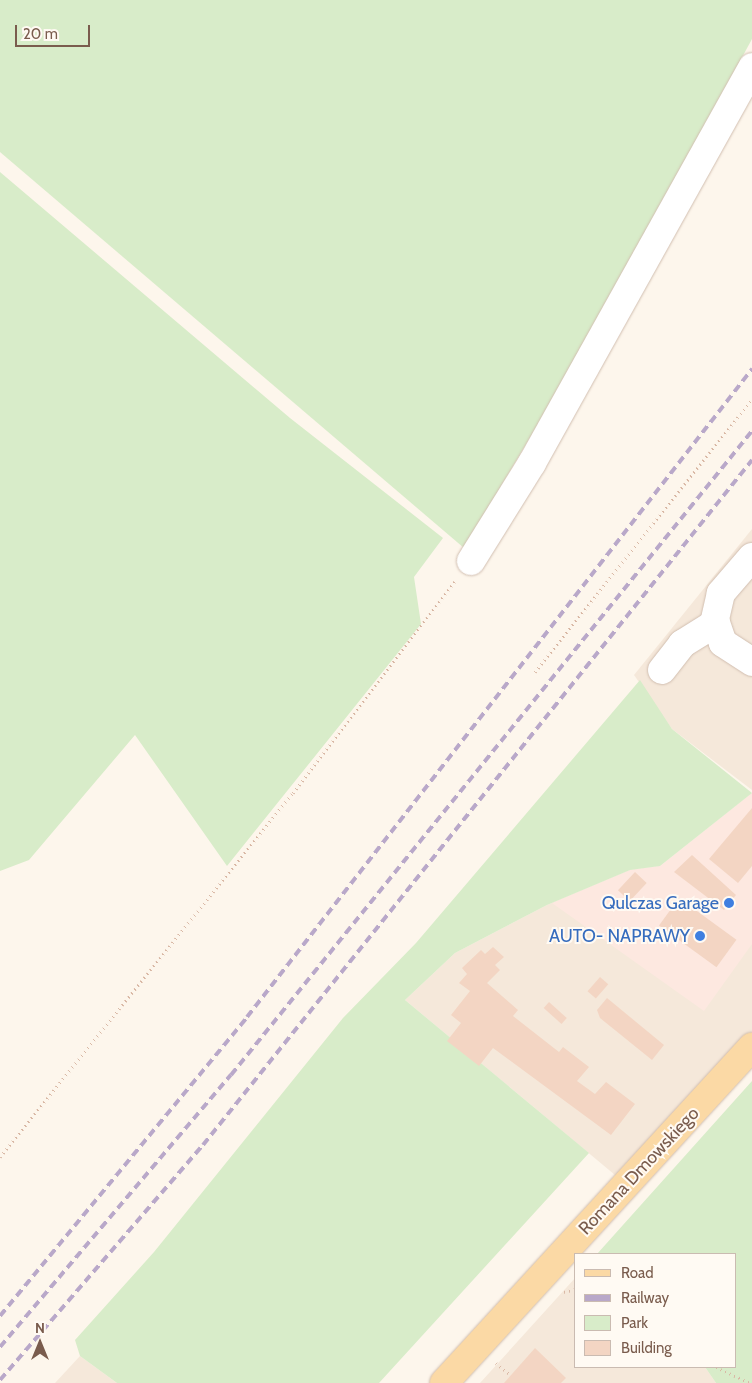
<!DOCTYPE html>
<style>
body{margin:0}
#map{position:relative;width:752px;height:1383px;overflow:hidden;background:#fdf6ec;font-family:Cabin,sans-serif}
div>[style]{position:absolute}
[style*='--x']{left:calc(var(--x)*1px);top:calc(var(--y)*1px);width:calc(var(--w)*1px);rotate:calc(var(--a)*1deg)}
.residential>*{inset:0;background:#f5e8da}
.commercial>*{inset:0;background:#fde8e0}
.green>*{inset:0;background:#d8ecc9}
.building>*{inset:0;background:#f3d5c3;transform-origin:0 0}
.path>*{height:3px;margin-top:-1.5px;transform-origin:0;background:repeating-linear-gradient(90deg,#d9b8a5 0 1px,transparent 0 5px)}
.roads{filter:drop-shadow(0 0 1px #d1beb0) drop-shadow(0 0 1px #d1beb0)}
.minor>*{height:28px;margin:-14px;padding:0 14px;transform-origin:14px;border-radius:14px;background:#fff}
.major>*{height:28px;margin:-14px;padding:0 14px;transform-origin:14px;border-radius:14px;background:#fbd9a5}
.rail>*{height:4px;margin-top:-2px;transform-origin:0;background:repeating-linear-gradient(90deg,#b9a8c9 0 8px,transparent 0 13px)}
.dots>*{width:14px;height:14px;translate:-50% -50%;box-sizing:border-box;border:2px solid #fffaf3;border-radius:50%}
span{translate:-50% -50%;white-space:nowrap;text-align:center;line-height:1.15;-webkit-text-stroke:4px #fffaf3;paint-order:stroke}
.shop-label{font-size:18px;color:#366cbe}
.right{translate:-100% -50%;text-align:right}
.street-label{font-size:18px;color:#7a5c4d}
.legend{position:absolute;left:574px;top:1253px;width:162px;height:115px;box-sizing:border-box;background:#fffaf3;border:1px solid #cabbb1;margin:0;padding:6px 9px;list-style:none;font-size:15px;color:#7a5c4d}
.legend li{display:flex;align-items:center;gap:10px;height:25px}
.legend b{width:25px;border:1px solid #cabbb1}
.north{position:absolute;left:15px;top:1318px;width:50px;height:50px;-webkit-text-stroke:4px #fffaf3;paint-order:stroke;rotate:0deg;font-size:14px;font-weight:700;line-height:20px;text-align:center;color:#7a5c4d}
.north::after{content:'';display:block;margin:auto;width:18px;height:22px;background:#7a5c4d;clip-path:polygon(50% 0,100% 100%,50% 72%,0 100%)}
.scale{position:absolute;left:15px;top:25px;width:75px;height:22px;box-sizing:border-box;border:2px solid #7a5c4d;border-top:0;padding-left:6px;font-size:15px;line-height:18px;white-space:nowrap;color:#7a5c4d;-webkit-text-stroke:4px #fffaf3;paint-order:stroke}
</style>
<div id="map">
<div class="residential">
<i style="clip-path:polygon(752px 529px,752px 790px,672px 729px,634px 675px)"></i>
<i style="clip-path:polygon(752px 793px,752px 1033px,621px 1180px,405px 1000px,455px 953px,547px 905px,630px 870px,661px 866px)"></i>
<i style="clip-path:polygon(576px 1277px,576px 1367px,705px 1367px,716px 1383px,480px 1383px)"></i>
<i style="clip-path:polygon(80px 1356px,117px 1383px,55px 1383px)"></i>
</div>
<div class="commercial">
<i style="clip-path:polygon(752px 793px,752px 944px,704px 1011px,552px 903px,630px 870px,660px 866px)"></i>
</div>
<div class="green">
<i style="clip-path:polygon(0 0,752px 0,752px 39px,590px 337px,464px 548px,0 152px)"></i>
<i style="clip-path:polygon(0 172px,290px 418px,443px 538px,414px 577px,421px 624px,227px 866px,135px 735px,29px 860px,0 871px)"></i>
<i style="clip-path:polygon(640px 680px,672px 729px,752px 793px,660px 866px,630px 870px,547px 905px,455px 953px,405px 1000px,589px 1153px,379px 1383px,117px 1383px,80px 1356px,75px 1340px,154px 1252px,343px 1018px,416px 943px)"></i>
<i style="clip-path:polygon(752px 1081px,752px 1383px,716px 1383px,705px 1367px,736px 1367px,736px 1254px,597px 1254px)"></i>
</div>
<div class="building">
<i style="clip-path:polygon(752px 808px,752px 866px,738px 883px,709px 859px)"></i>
<i style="clip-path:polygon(692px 855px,736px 895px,724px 910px,674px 872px)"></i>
<i style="left:635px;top:872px;width:16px;height:25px;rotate:43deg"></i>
<i style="left:679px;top:898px;width:71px;height:34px;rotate:36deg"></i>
<i style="clip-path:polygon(493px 947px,504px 957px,495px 965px,500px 970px,487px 983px,518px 1010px,513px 1016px,559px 1052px,563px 1047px,589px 1067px,577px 1081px,595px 1094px,606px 1082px,635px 1104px,611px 1135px,493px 1048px,479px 1066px,447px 1041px,461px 1023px,451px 1015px,470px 991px,459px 983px,467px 974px,462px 968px,481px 950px,485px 954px)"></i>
<i style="left:600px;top:977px;width:11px;height:19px;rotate:41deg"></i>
<i style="clip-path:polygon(607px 998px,664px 1045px,652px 1060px,600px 1018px,597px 1010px)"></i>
<i style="left:549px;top:1002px;width:24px;height:8px;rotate:42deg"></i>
<i style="clip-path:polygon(535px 1348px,566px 1378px,561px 1383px,504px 1383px)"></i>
</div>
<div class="path">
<i style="--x:535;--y:672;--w:349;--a:-51.5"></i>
<i style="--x:0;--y:1157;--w:467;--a:-51.2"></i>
<i style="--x:293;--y:793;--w:267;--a:-52.6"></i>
<i style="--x:564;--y:1292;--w:12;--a:-14"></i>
<i style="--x:496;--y:1363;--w:19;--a:39"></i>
<i style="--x:716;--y:1367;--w:38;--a:25"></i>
</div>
<div class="roads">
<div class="minor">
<i style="--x:752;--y:557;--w:48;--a:130.7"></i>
<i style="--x:721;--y:593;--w:28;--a:103"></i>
<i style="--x:715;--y:620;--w:24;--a:71"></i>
<i style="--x:723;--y:643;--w:35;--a:33"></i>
<i style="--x:471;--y:561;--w:115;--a:-58.1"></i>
<i style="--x:532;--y:463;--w:453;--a:-60.9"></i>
<i style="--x:662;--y:670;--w:33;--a:-52"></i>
<i style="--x:682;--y:644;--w:40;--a:-32"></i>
</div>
<div class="major">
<i style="--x:444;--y:1383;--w:456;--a:-47.5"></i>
</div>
</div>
<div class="rail">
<i style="--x:0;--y:1316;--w:388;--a:-50.4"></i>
<i style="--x:247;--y:1017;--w:822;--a:-52.07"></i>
<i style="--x:0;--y:1347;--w:357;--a:-49.7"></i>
<i style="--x:231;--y:1075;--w:828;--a:-51.03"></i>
<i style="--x:0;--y:1380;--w:311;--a:-49.2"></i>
<i style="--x:203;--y:1145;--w:878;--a:-51.29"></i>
</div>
<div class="dots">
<i style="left:729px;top:903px;background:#3f7fe0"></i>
<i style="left:700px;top:936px;background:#3f7fe0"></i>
</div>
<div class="shop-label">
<span class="right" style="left:719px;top:903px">Qulczas Garage</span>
<span class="right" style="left:690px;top:936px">AUTO- NAPRAWY</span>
</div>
<div class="street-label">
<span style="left:639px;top:1171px;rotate:-47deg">Romana Dmowskiego</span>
</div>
<ul class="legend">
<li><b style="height:6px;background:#fbd9a5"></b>Road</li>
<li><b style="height:6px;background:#b9a8c9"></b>Railway</li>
<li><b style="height:14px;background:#d8ecc9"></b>Park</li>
<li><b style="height:14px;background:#f3d5c3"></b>Building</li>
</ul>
<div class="north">N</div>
<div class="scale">20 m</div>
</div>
